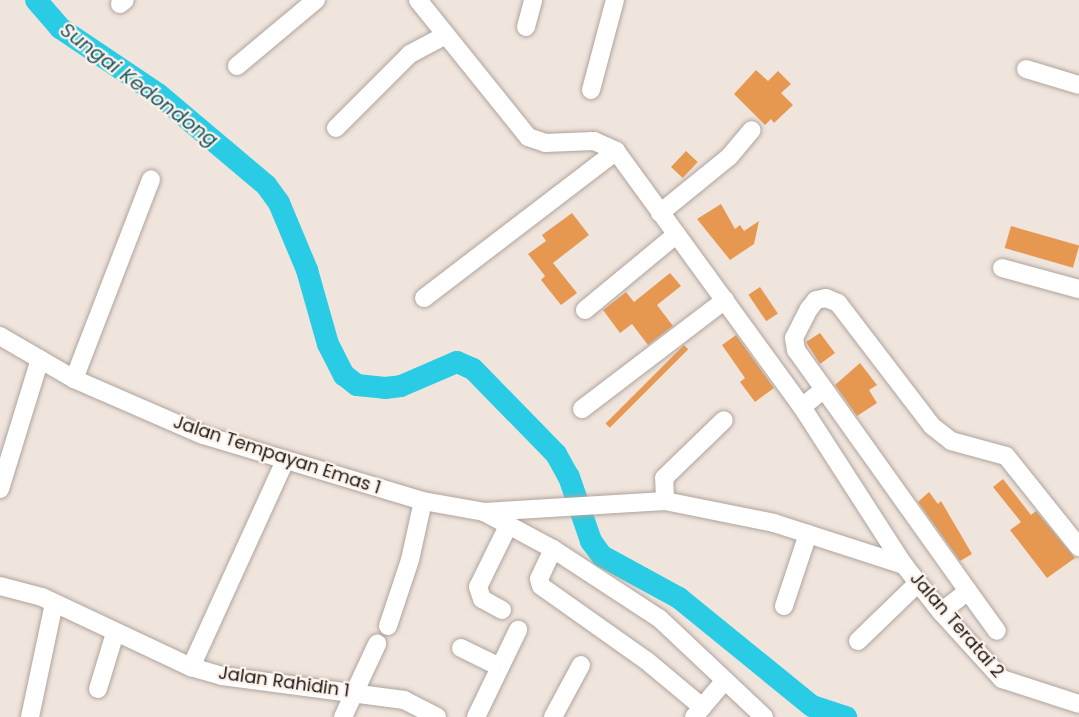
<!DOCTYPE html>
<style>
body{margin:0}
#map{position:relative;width:1079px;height:717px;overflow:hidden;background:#f0e5dd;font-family:Poppins,sans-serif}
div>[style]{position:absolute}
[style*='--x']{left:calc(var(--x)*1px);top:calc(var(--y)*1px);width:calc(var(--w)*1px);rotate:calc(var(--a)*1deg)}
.river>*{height:22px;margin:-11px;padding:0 11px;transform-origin:11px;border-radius:11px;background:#29cce4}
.building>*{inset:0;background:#e69851;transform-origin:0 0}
.roads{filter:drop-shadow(0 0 2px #aea49c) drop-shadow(0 0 2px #aea49c)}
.minor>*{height:18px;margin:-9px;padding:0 9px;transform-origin:9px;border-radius:9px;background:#fff}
span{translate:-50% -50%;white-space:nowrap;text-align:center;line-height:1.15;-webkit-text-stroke:4.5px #fdf2ea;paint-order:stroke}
.street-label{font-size:18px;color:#1b1815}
.water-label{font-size:20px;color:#1e5b66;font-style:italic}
</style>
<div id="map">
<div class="river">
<i style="--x:36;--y:0;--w:37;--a:49"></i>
<i style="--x:60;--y:28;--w:118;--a:34"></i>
<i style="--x:158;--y:94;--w:141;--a:40.1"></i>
<i style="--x:266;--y:185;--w:22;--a:54"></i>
<i style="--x:279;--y:203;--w:73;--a:67.3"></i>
<i style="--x:307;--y:270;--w:77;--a:74.2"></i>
<i style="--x:328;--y:344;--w:35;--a:63"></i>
<i style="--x:344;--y:375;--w:16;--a:38"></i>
<i style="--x:357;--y:385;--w:28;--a:6"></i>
<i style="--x:385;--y:388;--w:16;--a:-7"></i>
<i style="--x:401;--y:386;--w:61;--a:-23.2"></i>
<i style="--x:457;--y:362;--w:17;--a:24"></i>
<i style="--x:473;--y:369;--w:119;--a:45.7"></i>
<i style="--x:556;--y:454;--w:26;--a:61"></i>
<i style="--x:569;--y:477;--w:68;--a:71"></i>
<i style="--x:591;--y:541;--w:19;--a:54"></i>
<i style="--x:602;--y:556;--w:88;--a:28.6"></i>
<i style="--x:679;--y:598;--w:171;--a:39.1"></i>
<i style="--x:812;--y:706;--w:36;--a:18"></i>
</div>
<div class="building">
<i style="clip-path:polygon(756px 70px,768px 81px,778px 71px,791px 84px,781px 93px,793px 105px,774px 123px,771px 119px,765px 125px,734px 94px)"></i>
<i style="left:686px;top:151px;width:16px;height:22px;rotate:43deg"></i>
<i style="clip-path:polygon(721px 204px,735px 229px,740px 225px,744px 231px,759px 221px,754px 244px,730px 260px,697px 219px)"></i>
<i style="clip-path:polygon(572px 213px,589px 235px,553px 263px,577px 293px,561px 305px,541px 280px,545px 276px,528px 254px,546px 241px,542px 235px)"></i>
<i style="left:1011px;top:226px;width:71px;height:23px;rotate:16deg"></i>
<i style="clip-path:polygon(670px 273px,681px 286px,657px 305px,673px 326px,648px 345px,632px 324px,620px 333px,603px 310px,626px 292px,634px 302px)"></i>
<i style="left:760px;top:287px;width:32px;height:14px;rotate:56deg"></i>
<i style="clip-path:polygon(820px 333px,835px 353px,820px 364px,806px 342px)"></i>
<i style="clip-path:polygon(736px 335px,774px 388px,755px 402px,740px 382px,745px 378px,722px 345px)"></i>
<i style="left:684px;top:345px;width:6px;height:111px;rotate:45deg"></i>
<i style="clip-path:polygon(860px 363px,877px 385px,869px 390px,877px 403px,857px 416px,835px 385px)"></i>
<i style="clip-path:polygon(1003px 479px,1031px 515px,1036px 511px,1075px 558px,1047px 578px,1010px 530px,1021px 522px,993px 487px)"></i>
<i style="clip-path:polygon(929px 492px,938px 504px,941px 501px,972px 554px,960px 561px,918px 502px)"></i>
</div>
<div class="roads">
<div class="minor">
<i style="--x:418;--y:0;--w:176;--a:51.2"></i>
<i style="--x:528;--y:137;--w:18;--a:19"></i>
<i style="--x:545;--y:143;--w:49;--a:-2.3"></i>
<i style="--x:594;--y:141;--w:24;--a:24"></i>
<i style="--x:616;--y:151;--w:316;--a:54"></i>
<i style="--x:802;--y:407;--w:188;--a:57.2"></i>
<i style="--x:904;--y:565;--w:60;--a:51.8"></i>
<i style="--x:941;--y:612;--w:91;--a:47.7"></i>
<i style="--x:1002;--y:679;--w:81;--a:18"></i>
<i style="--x:120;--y:4;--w:6;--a:-39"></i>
<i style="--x:526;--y:27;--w:28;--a:-75"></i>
<i style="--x:237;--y:66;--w:103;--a:-39.9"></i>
<i style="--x:1026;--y:69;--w:55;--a:16.8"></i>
<i style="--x:591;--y:90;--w:93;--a:-75.1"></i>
<i style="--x:336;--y:128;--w:105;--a:-45"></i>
<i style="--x:410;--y:54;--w:40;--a:-28"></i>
<i style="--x:660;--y:213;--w:89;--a:-39.1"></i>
<i style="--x:729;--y:157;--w:35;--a:-50"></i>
<i style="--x:1002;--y:268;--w:80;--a:15.3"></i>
<i style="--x:424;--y:298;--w:242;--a:-37.4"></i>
<i style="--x:585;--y:310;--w:119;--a:-39.6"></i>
<i style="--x:0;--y:336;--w:86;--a:30.2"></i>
<i style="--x:74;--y:379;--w:141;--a:23.5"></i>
<i style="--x:203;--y:435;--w:230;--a:16.7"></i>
<i style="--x:423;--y:501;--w:62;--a:10.2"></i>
<i style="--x:484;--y:512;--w:181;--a:-3.5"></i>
<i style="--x:665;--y:501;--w:111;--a:11.4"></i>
<i style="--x:774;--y:523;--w:137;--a:17.9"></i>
<i style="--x:74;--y:379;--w:214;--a:-68.9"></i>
<i style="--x:824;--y:389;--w:248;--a:54.5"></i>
<i style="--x:968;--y:591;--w:34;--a:142"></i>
<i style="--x:802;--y:407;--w:28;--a:-39"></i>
<i style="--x:824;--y:389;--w:48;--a:-125.7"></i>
<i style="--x:796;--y:350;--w:12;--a:-99"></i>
<i style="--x:794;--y:338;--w:33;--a:-63"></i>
<i style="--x:809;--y:309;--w:11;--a:-52"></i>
<i style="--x:816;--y:300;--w:10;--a:-11"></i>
<i style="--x:826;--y:298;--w:13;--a:23"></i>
<i style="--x:838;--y:303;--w:155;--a:52.6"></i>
<i style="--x:932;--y:426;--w:24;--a:38"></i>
<i style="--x:951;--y:441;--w:57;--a:15.3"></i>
<i style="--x:1006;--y:456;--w:117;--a:51.3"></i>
<i style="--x:582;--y:409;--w:180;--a:-37.3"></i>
<i style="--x:0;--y:489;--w:136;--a:-72.9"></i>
<i style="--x:665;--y:501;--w:23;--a:-92"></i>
<i style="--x:664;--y:478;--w:83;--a:-44"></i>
<i style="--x:484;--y:512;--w:78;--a:28.2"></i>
<i style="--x:553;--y:549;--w:128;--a:33.2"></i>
<i style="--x:660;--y:619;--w:143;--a:43.3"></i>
<i style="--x:553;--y:549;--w:33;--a:115"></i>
<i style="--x:539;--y:579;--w:7;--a:74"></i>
<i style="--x:541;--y:586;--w:130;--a:35.3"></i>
<i style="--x:647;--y:661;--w:72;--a:39.9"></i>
<i style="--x:0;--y:586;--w:43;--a:14.7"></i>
<i style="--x:42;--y:597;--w:165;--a:25.2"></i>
<i style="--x:191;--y:667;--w:32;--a:16"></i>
<i style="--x:222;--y:676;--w:184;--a:7.5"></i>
<i style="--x:404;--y:700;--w:37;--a:27"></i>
<i style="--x:968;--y:591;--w:49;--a:54.1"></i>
<i style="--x:784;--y:606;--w:76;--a:-71.6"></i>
<i style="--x:502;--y:610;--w:23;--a:-151"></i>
<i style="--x:482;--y:599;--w:13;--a:-108"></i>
<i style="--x:478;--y:587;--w:68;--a:-63.8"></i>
<i style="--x:388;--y:626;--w:70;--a:-71.6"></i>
<i style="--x:410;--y:560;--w:60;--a:-77.6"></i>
<i style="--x:858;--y:641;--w:83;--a:-44"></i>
<i style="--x:461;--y:648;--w:43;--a:26"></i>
<i style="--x:191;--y:667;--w:226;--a:-65.5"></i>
<i style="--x:98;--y:689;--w:59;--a:-73.1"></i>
<i style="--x:30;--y:717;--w:116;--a:-78.1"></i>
<i style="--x:343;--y:717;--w:81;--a:-65"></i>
<i style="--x:476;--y:717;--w:97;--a:-64.2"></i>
<i style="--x:553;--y:717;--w:59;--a:-61.7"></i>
<i style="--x:694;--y:717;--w:48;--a:-50"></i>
</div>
</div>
<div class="street-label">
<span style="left:277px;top:455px;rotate:18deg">Jalan Tempayan Emas 1</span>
<span style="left:957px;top:625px;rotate:49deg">Jalan Teratai 2</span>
<span style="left:284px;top:682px;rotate:8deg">Jalan Rahidin 1</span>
</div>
<div class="water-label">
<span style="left:139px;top:85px;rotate:37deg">Sungai Kedondong</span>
</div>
</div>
